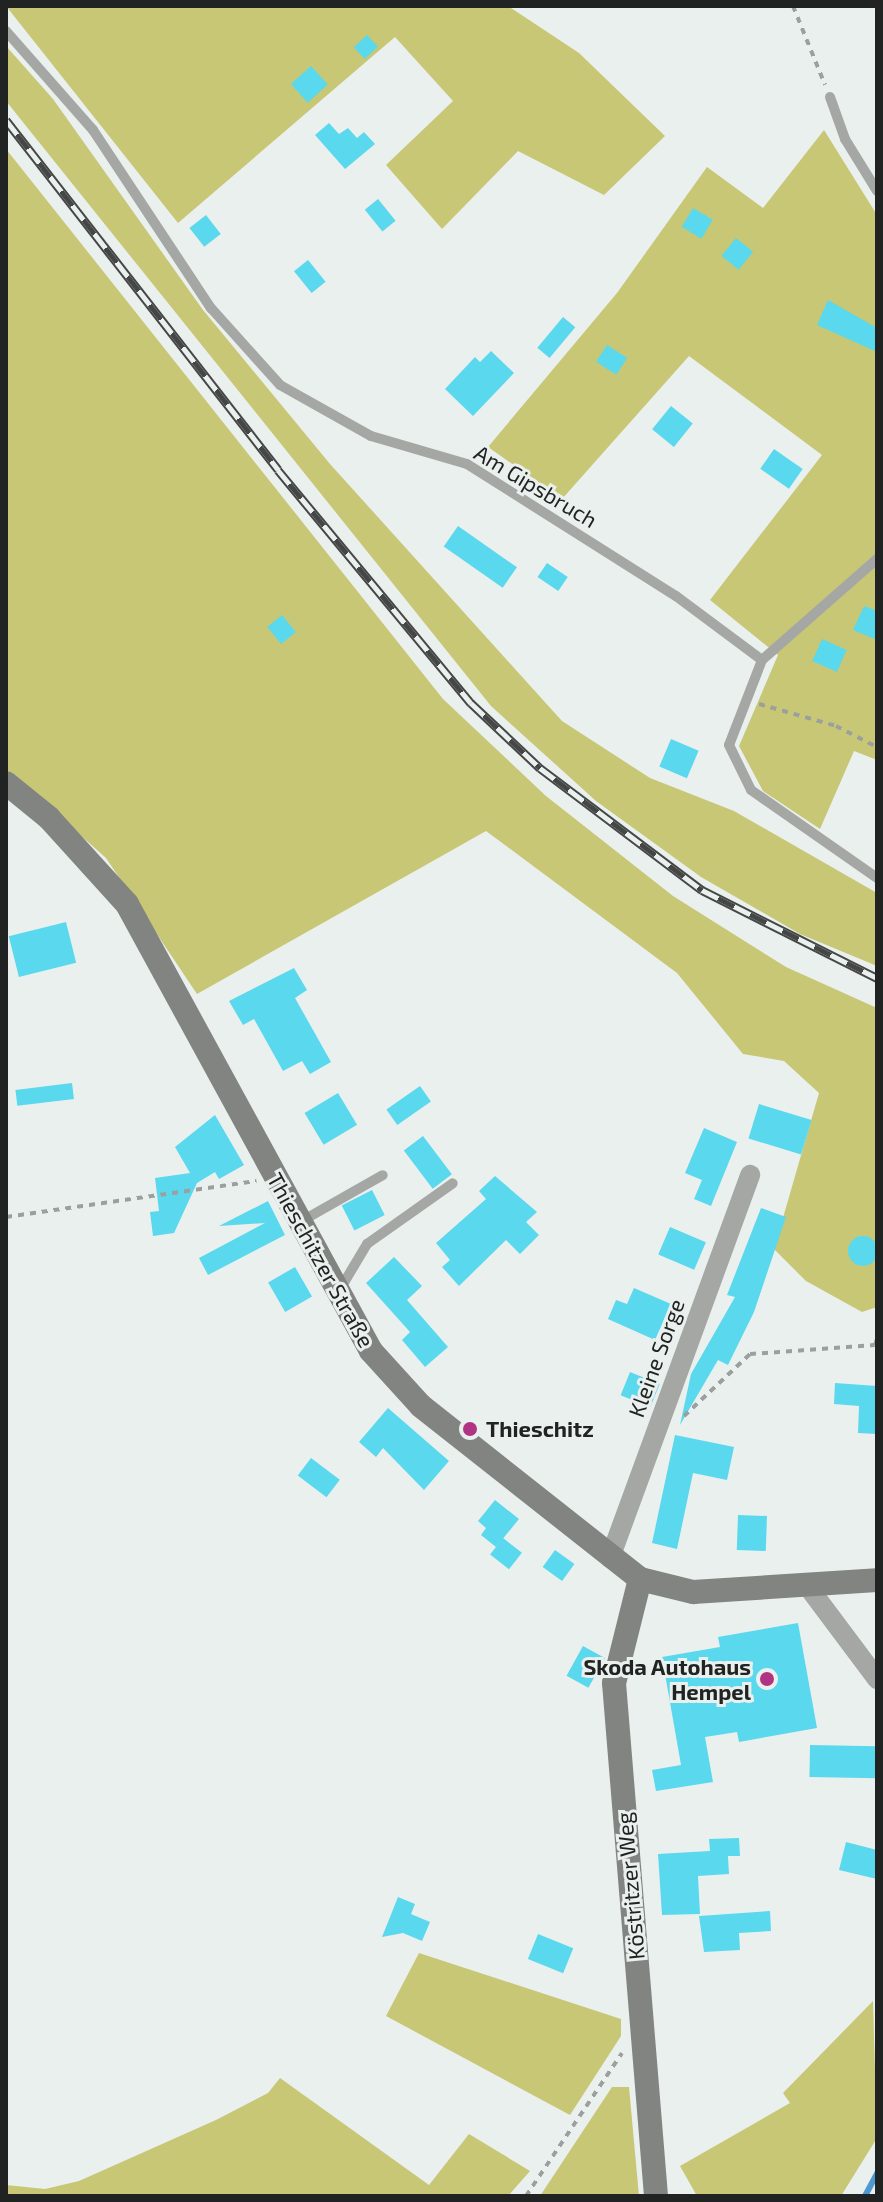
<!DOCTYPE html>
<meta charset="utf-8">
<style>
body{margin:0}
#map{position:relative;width:883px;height:2202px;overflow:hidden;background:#eaf0ee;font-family:"Exo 2",sans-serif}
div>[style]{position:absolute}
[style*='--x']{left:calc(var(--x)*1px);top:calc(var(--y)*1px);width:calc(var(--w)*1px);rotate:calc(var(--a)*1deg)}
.green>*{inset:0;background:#c7c776}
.stream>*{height:6px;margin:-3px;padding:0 3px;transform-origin:3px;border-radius:3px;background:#4f99d3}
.building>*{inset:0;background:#5ad8ed;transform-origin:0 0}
.round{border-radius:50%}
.path>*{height:4px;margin-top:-2px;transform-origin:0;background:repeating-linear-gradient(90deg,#9ba09f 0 6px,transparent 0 12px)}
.service>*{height:10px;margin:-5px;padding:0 5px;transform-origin:5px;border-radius:5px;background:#a5a7a5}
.minor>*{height:20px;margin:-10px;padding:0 10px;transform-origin:10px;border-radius:10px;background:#a5a7a5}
.secondary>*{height:24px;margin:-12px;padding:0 12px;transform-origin:12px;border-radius:12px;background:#828482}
.rail>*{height:9px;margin-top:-4.5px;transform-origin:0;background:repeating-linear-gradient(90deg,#eaf0ee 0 18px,#454747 0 36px);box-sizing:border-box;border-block:2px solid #454747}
.dots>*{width:22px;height:22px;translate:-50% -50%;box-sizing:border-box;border:4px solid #eaf0ee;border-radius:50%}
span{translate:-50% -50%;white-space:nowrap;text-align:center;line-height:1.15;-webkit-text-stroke:6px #eaf0ee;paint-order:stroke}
.street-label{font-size:22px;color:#212323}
.poi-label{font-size:22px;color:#212323;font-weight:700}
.left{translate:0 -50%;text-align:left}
.right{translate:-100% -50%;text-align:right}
.frame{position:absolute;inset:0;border:8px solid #212323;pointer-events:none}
</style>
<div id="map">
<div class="green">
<i style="clip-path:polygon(6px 6px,508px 6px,579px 53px,665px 136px,604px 195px,518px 151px,442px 229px,386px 165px,453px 101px,395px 37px,178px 223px)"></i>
<i style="clip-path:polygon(6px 46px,53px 99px,203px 310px,330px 464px,562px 721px,650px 778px,734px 811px,877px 893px,877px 966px,800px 934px,701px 877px,596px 801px,491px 706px,6px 101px)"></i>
<i style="clip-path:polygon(824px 130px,877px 215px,877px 760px,854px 751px,820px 829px,763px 791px,739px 746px,778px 655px,710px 600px,822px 455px,689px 356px,562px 499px,488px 447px,617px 293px,707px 167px,763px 208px)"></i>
<i style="clip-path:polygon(6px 149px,443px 699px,546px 796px,673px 896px,786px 967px,877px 1008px,877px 1307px,862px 1312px,806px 1281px,774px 1249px,819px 1093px,784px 1061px,743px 1054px,677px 973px,486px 831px,197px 994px,106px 858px,6px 769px)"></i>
<i style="clip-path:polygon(419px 1953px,621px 2019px,621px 2036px,570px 2115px,386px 2016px)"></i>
<i style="clip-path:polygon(873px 2001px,877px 2138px,841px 2196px,697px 2196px,680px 2166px,790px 2103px,783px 2093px)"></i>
<i style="clip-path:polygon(280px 2078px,429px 2185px,469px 2134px,530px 2171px,508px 2196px,6px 2196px,6px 2185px,45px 2189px,79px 2181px,216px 2120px,268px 2093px)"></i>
<i style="clip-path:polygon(612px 2087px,629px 2087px,639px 2196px,540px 2196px)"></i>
</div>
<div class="stream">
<i style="--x:865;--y:2196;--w:26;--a:-62"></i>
</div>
<div class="building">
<i style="left:367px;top:35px;width:16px;height:18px;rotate:47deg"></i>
<i style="left:311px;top:66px;width:25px;height:27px;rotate:48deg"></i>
<i style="clip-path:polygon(329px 123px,339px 134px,348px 128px,357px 138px,364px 132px,375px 144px,345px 169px,315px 135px)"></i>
<i style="left:378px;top:199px;width:28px;height:17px;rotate:51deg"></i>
<i style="left:693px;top:208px;width:23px;height:22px;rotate:31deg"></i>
<i style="left:206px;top:215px;width:24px;height:21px;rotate:52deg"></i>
<i style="left:736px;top:238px;width:22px;height:23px;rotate:39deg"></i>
<i style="left:308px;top:260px;width:28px;height:18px;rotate:51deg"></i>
<i style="clip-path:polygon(828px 300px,877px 328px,877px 352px,817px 325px)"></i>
<i style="left:563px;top:317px;width:16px;height:40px;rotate:40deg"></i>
<i style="left:607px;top:345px;width:24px;height:20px;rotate:33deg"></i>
<i style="clip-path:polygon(491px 351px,514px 373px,473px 416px,445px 389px,475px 357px,480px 362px)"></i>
<i style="left:671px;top:406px;width:28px;height:30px;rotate:39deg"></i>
<i style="left:774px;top:449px;width:35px;height:24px;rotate:35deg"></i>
<i style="left:458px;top:526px;width:72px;height:25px;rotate:35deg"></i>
<i style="left:547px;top:563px;width:25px;height:17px;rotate:34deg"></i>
<i style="clip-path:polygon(864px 606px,877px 611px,877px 640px,853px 630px)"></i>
<i style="left:282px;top:615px;width:22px;height:19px;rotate:51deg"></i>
<i style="left:822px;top:639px;width:27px;height:24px;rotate:24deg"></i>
<i style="left:671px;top:739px;width:30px;height:30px;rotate:23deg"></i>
<i style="left:66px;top:922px;width:42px;height:59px;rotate:76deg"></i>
<i style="clip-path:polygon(294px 968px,307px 990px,295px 998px,331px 1062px,310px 1074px,302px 1061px,283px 1071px,254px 1019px,243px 1025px,229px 1001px)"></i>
<i style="left:72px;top:1083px;width:16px;height:57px;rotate:83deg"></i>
<i style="left:420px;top:1086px;width:19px;height:41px;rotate:55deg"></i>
<i style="left:338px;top:1093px;width:37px;height:39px;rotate:59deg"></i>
<i style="left:759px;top:1104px;width:55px;height:36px;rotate:17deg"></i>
<i style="clip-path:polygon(215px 1115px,244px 1165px,219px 1179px,215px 1172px,197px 1183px,174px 1233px,153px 1236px,150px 1212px,159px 1211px,155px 1178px,190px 1173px,175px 1147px)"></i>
<i style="clip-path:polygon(704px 1128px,737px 1142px,711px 1206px,694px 1199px,702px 1180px,685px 1173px)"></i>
<i style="left:423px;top:1136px;width:48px;height:24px;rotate:53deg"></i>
<i style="clip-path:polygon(495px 1176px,537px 1212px,526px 1222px,539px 1235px,520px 1254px,506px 1240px,459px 1286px,442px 1267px,450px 1260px,436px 1243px,486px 1199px,479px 1191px)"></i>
<i style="left:372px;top:1190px;width:28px;height:34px;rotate:63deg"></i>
<i style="clip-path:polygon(268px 1201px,285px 1235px,208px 1275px,199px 1258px,265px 1223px,219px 1226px)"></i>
<i style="clip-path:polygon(761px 1208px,786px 1217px,754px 1312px,728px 1365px,718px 1360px,680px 1425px,691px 1374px,735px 1297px,727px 1295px)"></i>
<i style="left:670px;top:1227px;width:39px;height:30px;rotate:23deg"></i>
<i class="round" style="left:848px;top:1236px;width:30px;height:30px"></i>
<i style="clip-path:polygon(394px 1257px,422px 1286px,407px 1300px,448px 1347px,425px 1367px,402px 1340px,410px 1332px,366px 1283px)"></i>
<i style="left:295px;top:1267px;width:34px;height:31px;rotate:60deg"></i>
<i style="clip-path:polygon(634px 1288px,671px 1304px,655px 1340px,608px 1319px,616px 1300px,627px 1304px)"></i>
<i style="left:630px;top:1372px;width:32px;height:25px;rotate:22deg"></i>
<i style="clip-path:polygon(835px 1383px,877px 1386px,877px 1434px,858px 1433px,859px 1406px,834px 1404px)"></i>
<i style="clip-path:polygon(388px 1408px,449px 1461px,424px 1490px,383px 1448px,376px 1457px,359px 1442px)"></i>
<i style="clip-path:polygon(675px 1435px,734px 1447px,727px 1480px,693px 1473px,677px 1549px,652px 1543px)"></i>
<i style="left:311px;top:1458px;width:36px;height:22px;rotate:37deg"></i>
<i style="clip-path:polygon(495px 1500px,519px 1519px,496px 1547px,481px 1535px,486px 1528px,478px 1521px)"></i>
<i style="left:738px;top:1515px;width:29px;height:35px;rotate:2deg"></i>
<i style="left:503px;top:1538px;width:24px;height:21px;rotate:38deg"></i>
<i style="left:555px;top:1550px;width:24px;height:21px;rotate:36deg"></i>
<i style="clip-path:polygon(798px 1623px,817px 1728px,739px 1742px,737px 1732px,705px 1737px,713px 1782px,656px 1791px,652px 1770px,681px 1765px,662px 1657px,720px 1647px,718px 1637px)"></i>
<i style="left:583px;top:1646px;width:25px;height:34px;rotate:29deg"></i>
<i style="left:810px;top:1745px;width:67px;height:32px;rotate:1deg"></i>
<i style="clip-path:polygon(739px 1838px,740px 1856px,728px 1856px,729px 1874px,698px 1876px,700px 1914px,662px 1915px,658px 1854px,710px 1851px,709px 1839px)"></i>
<i style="clip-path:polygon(846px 1842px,877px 1850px,877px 1879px,839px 1870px)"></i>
<i style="clip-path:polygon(398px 1897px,415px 1904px,411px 1914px,430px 1922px,422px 1941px,403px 1933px,382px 1937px)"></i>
<i style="clip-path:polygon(770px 1911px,771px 1931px,739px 1933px,740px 1950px,704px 1952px,699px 1916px)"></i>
<i style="left:538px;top:1934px;width:38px;height:27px;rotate:22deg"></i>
</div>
<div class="path">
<i style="--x:793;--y:6;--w:85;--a:67.9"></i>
<i style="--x:759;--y:704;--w:80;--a:15.9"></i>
<i style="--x:836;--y:726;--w:46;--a:27.1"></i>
<i style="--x:6;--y:1217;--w:253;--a:-8.2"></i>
<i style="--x:684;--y:1416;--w:91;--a:-43.2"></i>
<i style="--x:750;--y:1354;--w:125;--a:-4.1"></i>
<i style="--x:875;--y:1345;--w:6;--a:-72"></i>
<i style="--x:526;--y:2196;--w:172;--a:-56.1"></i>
</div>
<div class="service">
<i style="--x:6;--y:31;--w:132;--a:48.7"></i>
<i style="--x:93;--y:130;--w:214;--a:56.5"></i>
<i style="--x:211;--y:308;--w:103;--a:48.1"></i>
<i style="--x:280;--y:385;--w:104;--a:29.3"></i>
<i style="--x:371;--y:436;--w:100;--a:16.3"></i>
<i style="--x:467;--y:464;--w:247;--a:32.3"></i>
<i style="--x:676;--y:596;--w:107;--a:36.7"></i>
<i style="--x:762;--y:660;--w:91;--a:111.2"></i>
<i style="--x:729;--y:745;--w:50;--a:63.9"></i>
<i style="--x:751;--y:790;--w:154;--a:34.9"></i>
<i style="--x:830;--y:97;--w:45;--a:70.3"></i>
<i style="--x:845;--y:139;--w:61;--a:58.4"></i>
<i style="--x:762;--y:660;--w:153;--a:-41.3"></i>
<i style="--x:300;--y:1222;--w:95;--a:-29.5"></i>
<i style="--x:339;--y:1291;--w:55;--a:-59.2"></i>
<i style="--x:367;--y:1244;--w:105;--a:-35.3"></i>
</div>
<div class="minor">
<i style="--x:610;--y:1558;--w:408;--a:-69.9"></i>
<i style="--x:806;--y:1584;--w:119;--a:53.2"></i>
</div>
<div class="secondary">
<i style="--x:6;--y:783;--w:55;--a:39.1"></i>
<i style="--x:49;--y:818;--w:116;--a:47.8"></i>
<i style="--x:127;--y:904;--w:509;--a:61.37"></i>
<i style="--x:371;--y:1351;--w:74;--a:47.7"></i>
<i style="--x:421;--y:1406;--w:279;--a:38.3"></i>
<i style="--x:640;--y:1579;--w:55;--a:13.8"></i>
<i style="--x:693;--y:1592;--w:184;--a:-3.7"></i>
<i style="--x:640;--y:1579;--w:107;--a:104"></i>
<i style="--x:614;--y:1683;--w:515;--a:85.32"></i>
</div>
<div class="rail">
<i style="--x:6;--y:120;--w:443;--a:52.1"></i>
<i style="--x:278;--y:470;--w:303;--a:50.4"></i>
<i style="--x:471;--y:703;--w:95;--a:43.3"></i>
<i style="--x:540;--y:768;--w:203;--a:37"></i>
<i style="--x:702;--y:890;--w:196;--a:26.7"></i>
</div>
<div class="dots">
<i style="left:470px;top:1429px;background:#b13483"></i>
<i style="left:767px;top:1679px;background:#b13483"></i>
</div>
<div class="street-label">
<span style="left:536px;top:486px;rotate:31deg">Am Gipsbruch</span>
<span style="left:321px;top:1260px;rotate:61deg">Thieschitzer Straße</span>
<span style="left:656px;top:1358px;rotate:-70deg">Kleine Sorge</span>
<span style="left:630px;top:1886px;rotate:-95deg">Köstritzer Weg</span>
</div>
<div class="poi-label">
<span class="left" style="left:486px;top:1429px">Thieschitz</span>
<span class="right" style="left:751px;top:1679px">Skoda Autohaus<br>Hempel</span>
</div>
<div class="frame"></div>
</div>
